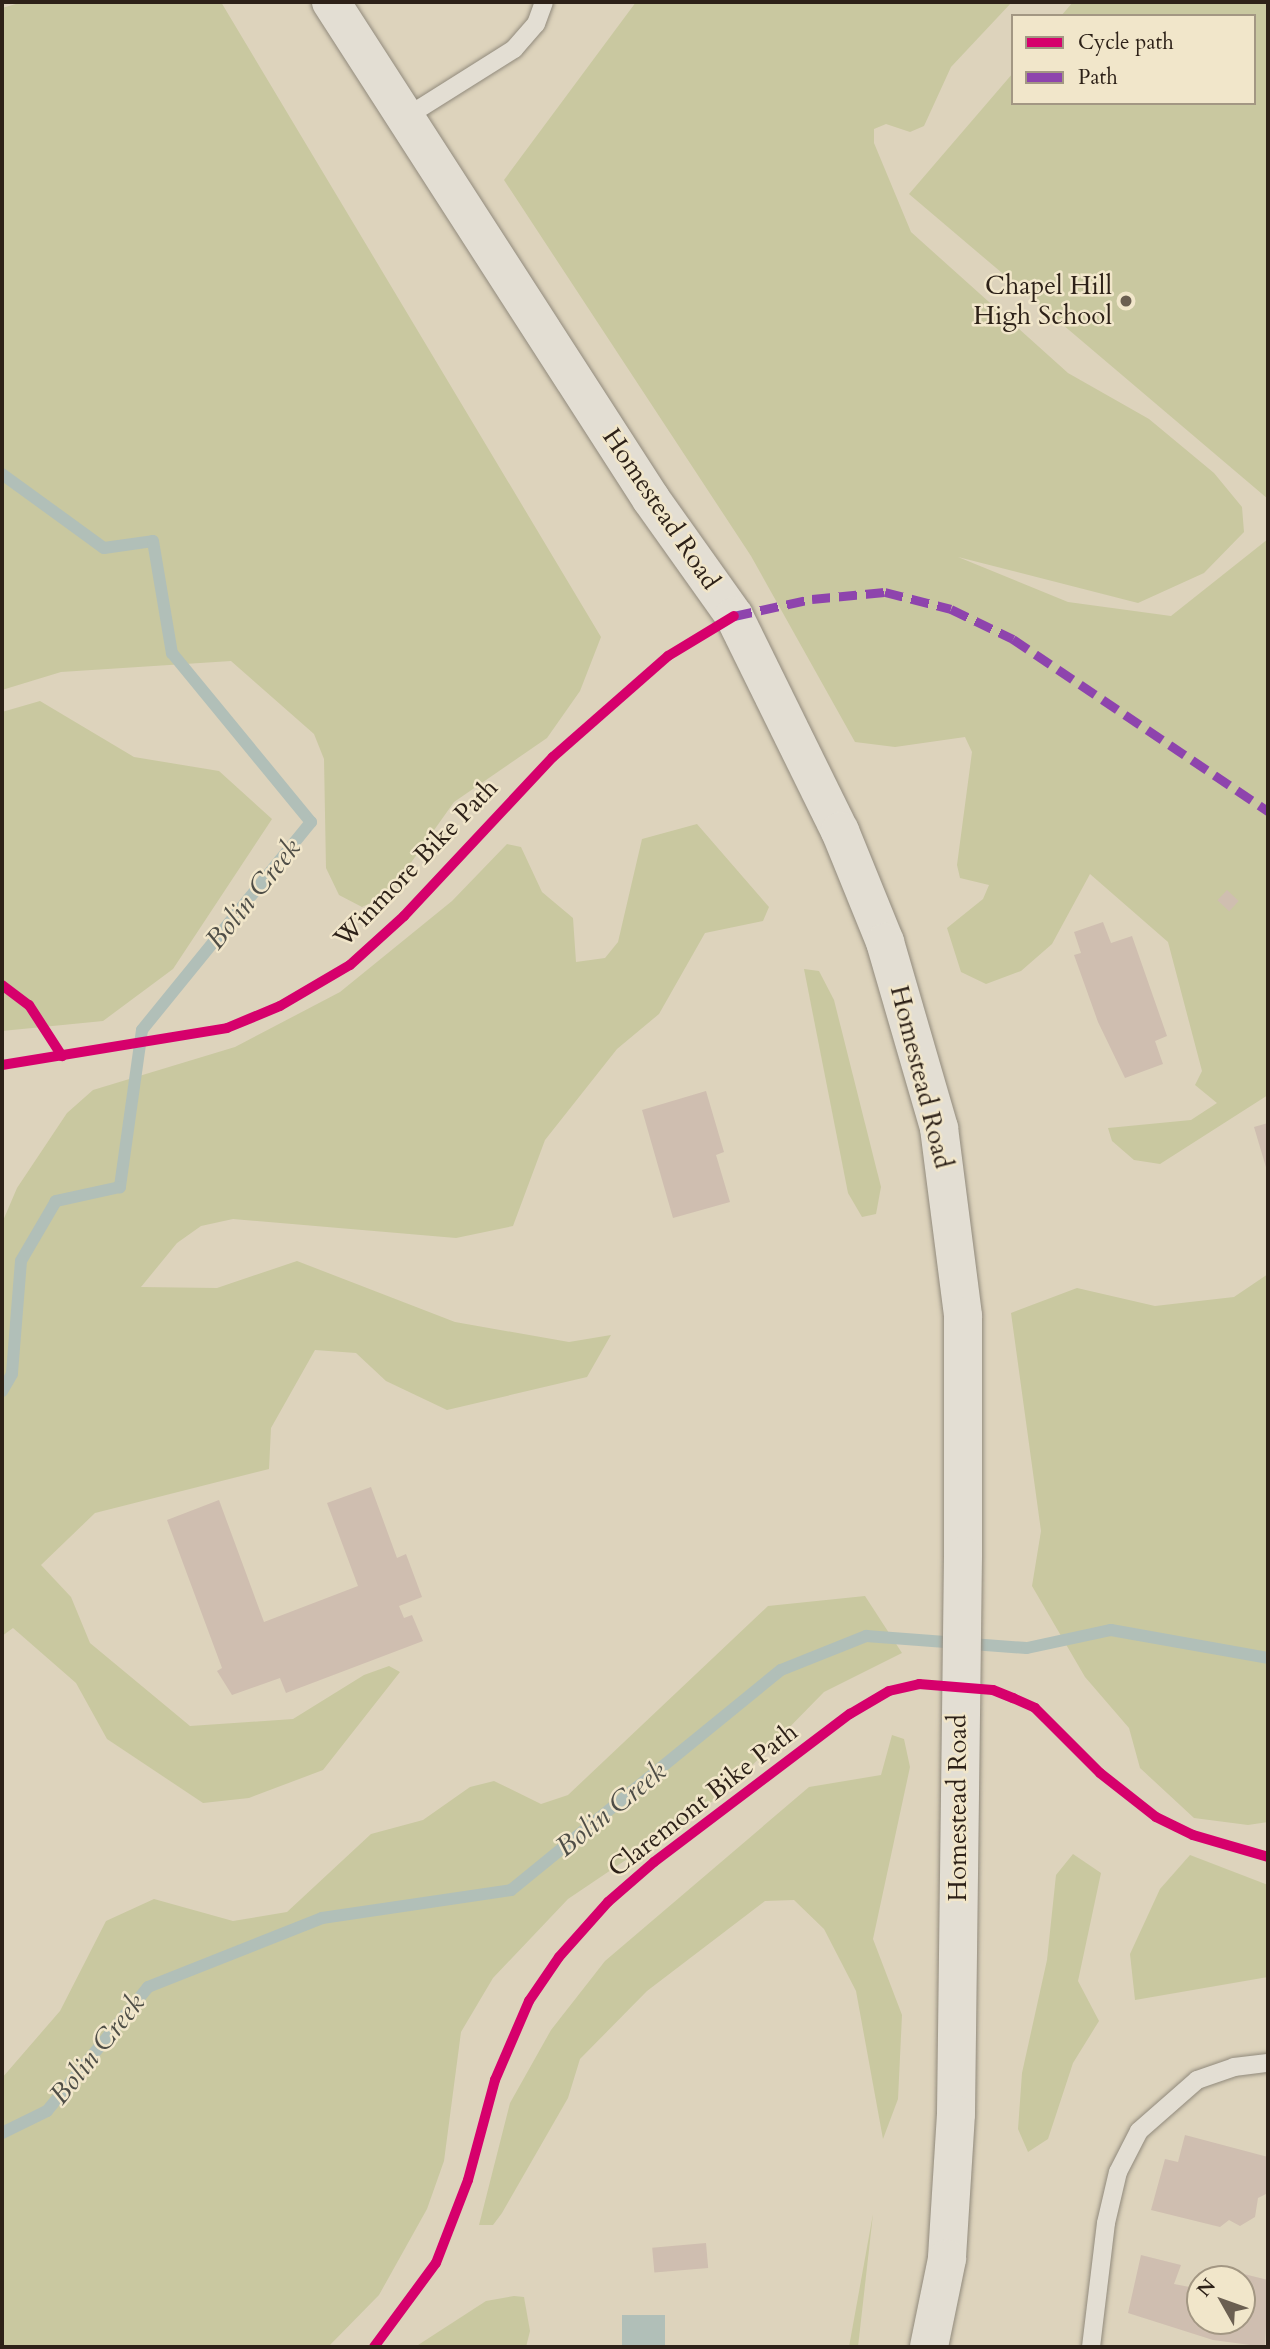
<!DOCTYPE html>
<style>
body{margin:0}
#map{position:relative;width:1270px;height:2349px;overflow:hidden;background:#ddd3bc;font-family:Cardo,serif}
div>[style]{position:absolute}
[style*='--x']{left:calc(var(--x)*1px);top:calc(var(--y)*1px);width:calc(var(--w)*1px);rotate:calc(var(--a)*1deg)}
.green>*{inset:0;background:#c9c8a0}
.water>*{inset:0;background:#b1bfb8;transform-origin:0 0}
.stream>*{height:12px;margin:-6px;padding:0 6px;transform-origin:6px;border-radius:6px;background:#b1bfb8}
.building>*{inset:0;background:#cfbeb0;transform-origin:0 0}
.roads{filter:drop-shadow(0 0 2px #918a7c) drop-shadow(0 0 2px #918a7c)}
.service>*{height:18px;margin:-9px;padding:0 9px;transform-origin:9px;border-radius:9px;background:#e3ded3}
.secondary>*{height:38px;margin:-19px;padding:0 19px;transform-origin:19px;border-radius:19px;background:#e3ded3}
.quiet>*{height:9px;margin-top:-4.5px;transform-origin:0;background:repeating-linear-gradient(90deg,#8e44ad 0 18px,transparent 0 27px)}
.cycleway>*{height:10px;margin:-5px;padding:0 5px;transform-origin:5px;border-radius:5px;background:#d6006c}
.dots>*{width:19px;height:19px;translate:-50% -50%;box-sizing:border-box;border:4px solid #f1e6ca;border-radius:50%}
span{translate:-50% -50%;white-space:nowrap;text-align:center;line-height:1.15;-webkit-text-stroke:5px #f1e6ca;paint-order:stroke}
.poi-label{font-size:26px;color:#2d2118}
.right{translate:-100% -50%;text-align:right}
.street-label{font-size:26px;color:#2d2118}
.water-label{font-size:28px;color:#4f4e47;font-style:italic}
.frame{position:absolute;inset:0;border:4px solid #2d2118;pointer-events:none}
.legend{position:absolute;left:1011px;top:14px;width:245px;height:91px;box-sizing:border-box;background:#f1e6ca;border:2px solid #a39783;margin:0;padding:9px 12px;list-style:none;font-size:21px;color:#2d2118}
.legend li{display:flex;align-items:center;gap:14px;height:35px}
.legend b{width:35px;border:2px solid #a39783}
.north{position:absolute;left:1186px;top:2265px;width:70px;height:70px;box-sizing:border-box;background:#f1e6ca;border:2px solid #a39783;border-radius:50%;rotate:310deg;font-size:19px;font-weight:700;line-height:28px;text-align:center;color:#2d2118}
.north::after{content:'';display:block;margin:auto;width:24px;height:32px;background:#6b5f51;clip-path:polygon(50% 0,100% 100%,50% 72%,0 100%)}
</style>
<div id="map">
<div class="green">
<i style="clip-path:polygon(23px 2px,221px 2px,601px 637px,580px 691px,547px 738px,454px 802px,388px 895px,362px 907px,339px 895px,326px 868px,324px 759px,314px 734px,231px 661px,61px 672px,2px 690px,2px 8px)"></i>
<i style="clip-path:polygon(636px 2px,1012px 2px,951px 67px,924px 126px,910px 132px,886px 124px,874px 129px,874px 143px,911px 232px,1068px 373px,1149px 419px,1214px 473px,1242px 507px,1244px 532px,1204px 573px,1138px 603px,958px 557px,1068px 602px,1171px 616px,1268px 539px,1268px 1095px,1160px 1164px,1134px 1160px,1112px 1141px,1108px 1128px,1191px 1120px,1217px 1103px,1195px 1085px,1202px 1071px,1168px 942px,1090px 874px,1052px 944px,1021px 971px,986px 984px,961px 972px,947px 928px,983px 899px,989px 885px,960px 878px,957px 865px,972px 752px,965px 737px,895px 747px,855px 742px,751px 556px,504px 180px)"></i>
<i style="clip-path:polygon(1073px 2px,1268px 2px,1268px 499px,909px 194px,1013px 73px,1013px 103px,1254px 103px,1254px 16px,1061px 16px)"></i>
<i style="clip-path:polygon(40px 701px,134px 757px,219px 771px,272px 819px,173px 969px,103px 1021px,2px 1031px,2px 712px)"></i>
<i style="clip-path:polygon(697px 824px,769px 907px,763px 921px,705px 933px,659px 1014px,617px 1049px,545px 1140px,513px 1226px,456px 1238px,233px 1219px,201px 1226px,177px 1243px,141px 1287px,217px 1288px,297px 1261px,455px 1322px,569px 1342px,611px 1335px,587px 1377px,447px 1410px,386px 1381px,356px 1353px,315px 1350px,271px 1428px,269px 1469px,95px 1513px,41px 1565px,71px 1597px,90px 1643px,190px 1726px,293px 1719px,364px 1675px,389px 1666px,400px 1672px,323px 1770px,249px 1798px,203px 1803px,107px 1739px,76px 1683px,13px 1628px,2px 1636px,2px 1223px,17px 1188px,67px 1113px,93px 1090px,235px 1047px,340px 992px,452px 901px,507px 844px,521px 847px,542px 892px,573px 918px,576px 962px,605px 958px,618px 942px,642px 839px)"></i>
<i style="clip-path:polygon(804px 969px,819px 971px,834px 1000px,881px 1187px,876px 1214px,862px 1217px,848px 1193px)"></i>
<i style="clip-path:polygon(1268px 1274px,1268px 1822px,1248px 1825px,1194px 1818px,1140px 1768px,1129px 1728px,1085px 1677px,1032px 1586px,1041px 1531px,1011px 1313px,1077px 1288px,1155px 1306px,1234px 1297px)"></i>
<i style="clip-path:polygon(865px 1596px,902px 1653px,824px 1692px,725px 1793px,568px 1899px,493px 1978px,461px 2032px,444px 2161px,427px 2209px,379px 2295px,328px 2347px,2px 2347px,2px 2078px,60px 2011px,106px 1921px,154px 1899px,233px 1921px,287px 1912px,371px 1834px,423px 1820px,470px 1787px,494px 1781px,541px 1804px,568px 1795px,768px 1606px)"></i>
<i style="clip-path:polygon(892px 1735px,904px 1739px,910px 1767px,873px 1939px,902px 2015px,898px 2099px,883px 2139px,856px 1991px,824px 1929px,794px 1900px,765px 1901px,647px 1991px,580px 2059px,568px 2098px,502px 2213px,493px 2225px,479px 2225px,510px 2103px,551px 2030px,605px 1961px,809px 1787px,881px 1775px)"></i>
<i style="clip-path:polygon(1073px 1854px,1101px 1873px,1078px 1981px,1099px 2021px,1073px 2063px,1048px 2139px,1028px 2152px,1018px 2129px,1022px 2073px,1047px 1960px,1056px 1875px)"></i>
<i style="clip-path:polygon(1190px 1855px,1268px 1885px,1268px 1977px,1135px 2000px,1130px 1954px,1160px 1889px)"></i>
<i style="clip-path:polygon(873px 2214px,858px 2347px,849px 2347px)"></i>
<i style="clip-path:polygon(514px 2296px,524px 2297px,530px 2331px,526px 2347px,415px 2347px,486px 2301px)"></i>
</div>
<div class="water">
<i style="left:622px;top:2315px;width:43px;height:32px"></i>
</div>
<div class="stream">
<i style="--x:2;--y:474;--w:126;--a:36"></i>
<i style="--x:104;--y:548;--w:49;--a:-8.1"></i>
<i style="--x:153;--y:541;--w:114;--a:80.4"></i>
<i style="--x:172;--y:653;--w:219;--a:50.6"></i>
<i style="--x:311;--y:822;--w:268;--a:129.1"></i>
<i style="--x:142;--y:1030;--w:159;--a:98"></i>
<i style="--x:120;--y:1187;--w:66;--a:167.7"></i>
<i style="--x:56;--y:1201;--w:69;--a:120.3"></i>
<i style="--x:21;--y:1261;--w:113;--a:94.6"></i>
<i style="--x:12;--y:1374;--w:20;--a:120"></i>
<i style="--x:2;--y:2133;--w:50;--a:-26.1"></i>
<i style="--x:47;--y:2111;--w:160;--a:-50.8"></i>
<i style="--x:148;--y:1987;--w:187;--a:-21.6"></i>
<i style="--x:322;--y:1918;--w:191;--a:-8.4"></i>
<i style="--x:511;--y:1890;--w:348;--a:-39.2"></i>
<i style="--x:781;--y:1670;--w:92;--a:-21.8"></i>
<i style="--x:866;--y:1636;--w:161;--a:4.3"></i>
<i style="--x:1027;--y:1648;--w:86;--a:-12.1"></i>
<i style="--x:1111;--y:1630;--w:159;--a:10.1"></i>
</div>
<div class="building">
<i style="left:1227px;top:890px;width:16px;height:14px;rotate:43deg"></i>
<i style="clip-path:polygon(1103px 922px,1111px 943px,1132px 936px,1167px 1036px,1155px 1041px,1163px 1064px,1125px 1078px,1098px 1022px,1074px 955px,1081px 953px,1074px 932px)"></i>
<i style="clip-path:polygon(706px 1091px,724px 1152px,716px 1155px,730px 1202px,673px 1218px,642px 1110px)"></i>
<i style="clip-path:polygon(1268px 1123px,1268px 1174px,1254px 1127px)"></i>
<i style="clip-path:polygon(371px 1487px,397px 1558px,406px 1554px,422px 1597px,399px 1606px,404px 1618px,412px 1615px,423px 1641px,286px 1693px,280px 1678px,232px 1695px,217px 1671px,222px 1668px,167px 1520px,219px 1500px,264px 1622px,358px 1586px,327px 1503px)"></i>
<i style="clip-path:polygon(1185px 2135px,1268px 2157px,1268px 2193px,1258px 2198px,1255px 2217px,1240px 2226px,1229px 2220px,1220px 2227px,1151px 2210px,1165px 2159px,1178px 2162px)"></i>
<i style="left:706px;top:2243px;width:25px;height:54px;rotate:85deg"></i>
<i style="clip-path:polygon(1141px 2255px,1181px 2265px,1174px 2284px,1200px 2289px,1200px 2321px,1242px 2321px,1242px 2279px,1208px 2279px,1212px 2266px,1268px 2280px,1265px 2347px,1213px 2340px,1128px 2313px)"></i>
</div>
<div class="roads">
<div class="service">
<i style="--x:406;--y:117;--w:128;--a:-32.2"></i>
<i style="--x:514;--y:49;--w:33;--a:-49"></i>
<i style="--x:536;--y:24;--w:23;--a:-70"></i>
<i style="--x:1091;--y:2347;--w:125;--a:-83.1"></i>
<i style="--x:1106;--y:2223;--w:52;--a:-76.8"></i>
<i style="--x:1118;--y:2172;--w:46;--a:-62.9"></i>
<i style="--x:1139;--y:2131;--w:77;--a:-41.3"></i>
<i style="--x:1197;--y:2080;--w:39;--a:-19"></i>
<i style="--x:1234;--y:2067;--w:34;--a:-7"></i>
</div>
<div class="secondary">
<i style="--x:331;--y:2;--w:591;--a:57.22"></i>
<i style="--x:651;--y:499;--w:143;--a:54.6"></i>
<i style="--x:734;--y:616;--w:240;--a:63.8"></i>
<i style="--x:840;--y:831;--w:120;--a:67.9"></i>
<i style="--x:885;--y:942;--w:194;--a:73.8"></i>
<i style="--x:939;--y:1128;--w:190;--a:82.7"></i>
<i style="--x:963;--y:1316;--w:240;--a:90"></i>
<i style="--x:963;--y:1556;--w:558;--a:90.72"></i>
<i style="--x:956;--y:2114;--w:145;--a:93.6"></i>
<i style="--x:947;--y:2259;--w:90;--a:101.6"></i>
</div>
</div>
<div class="quiet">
<i style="--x:734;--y:616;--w:80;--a:-12.3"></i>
<i style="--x:812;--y:599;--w:73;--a:-5.5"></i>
<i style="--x:885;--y:592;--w:68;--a:14.4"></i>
<i style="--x:951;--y:609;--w:69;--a:25.8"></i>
<i style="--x:1013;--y:639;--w:308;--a:34"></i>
</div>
<div class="cycleway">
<i style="--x:2;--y:985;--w:34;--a:37"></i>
<i style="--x:29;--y:1005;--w:61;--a:57.1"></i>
<i style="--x:2;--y:1065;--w:228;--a:-9.3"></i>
<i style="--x:227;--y:1028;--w:57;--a:-22.5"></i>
<i style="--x:280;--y:1006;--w:81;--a:-30.4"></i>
<i style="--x:350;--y:965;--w:73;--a:-42.2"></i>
<i style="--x:404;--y:916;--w:218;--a:-46.9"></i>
<i style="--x:553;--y:757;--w:153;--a:-41.3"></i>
<i style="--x:668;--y:656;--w:77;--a:-31.2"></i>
<i style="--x:374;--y:2347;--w:104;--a:-53.6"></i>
<i style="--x:436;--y:2263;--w:89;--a:-68.9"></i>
<i style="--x:468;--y:2180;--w:104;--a:-74.9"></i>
<i style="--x:495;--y:2080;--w:86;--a:-66.7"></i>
<i style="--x:529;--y:2001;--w:53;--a:-55.7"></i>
<i style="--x:559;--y:1957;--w:74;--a:-48.3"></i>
<i style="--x:608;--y:1902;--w:61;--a:-41"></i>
<i style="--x:654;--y:1862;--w:246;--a:-37.1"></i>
<i style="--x:850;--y:1714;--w:45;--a:-30.5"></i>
<i style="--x:889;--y:1691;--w:31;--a:-13"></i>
<i style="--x:919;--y:1684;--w:74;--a:4.6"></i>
<i style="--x:993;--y:1690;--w:22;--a:22"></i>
<i style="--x:1013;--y:1698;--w:24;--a:24"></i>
<i style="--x:1035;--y:1708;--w:92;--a:45"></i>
<i style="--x:1100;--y:1773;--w:71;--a:38.2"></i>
<i style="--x:1156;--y:1817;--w:41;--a:25.9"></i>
<i style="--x:1193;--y:1835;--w:78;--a:16.3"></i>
</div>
<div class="dots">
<i style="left:1126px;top:301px;background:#6b5f51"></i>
</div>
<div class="poi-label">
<span class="right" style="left:1112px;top:301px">Chapel Hill<br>High School</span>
</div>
<div class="street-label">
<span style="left:661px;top:509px;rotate:56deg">Homestead Road</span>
<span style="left:416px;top:863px;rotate:-46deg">Winmore Bike Path</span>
<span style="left:921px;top:1077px;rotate:76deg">Homestead Road</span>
<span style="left:703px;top:1800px;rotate:-38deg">Claremont Bike Path</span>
<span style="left:958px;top:1808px;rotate:-90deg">Homestead Road</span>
</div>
<div class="water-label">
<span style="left:253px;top:894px;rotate:-51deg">Bolin Creek</span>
<span style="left:611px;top:1809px;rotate:-39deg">Bolin Creek</span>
<span style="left:97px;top:2049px;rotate:-51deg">Bolin Creek</span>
</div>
<div class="frame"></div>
<ul class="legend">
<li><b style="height:9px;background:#d6006c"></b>Cycle path</li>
<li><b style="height:9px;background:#8e44ad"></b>Path</li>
</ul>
<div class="north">N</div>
</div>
